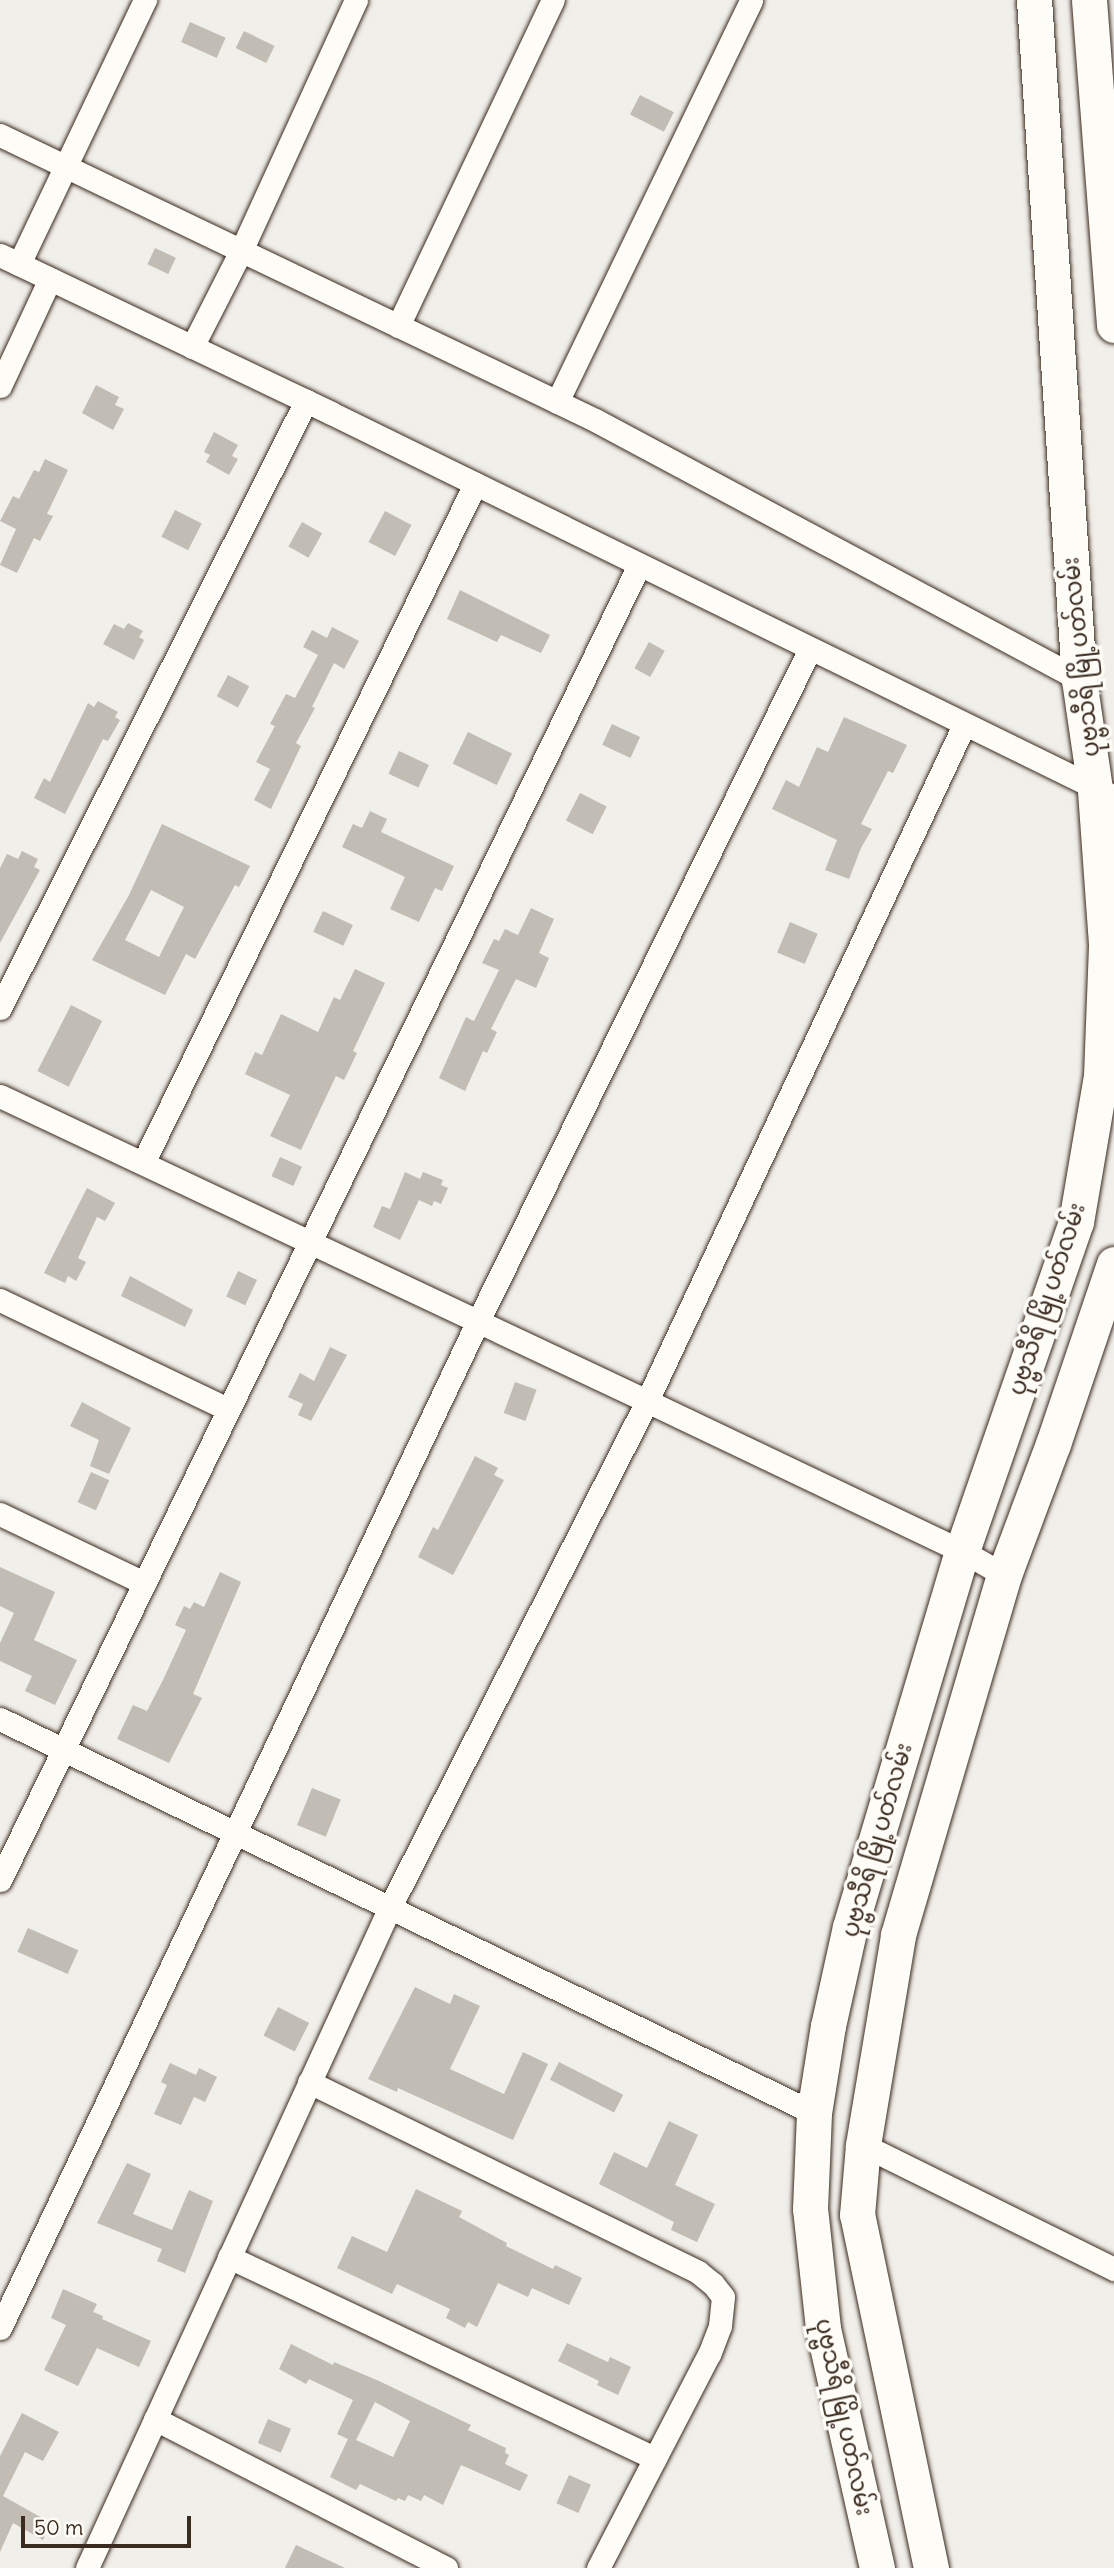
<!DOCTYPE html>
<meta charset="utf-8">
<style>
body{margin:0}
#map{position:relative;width:1114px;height:2568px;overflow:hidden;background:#f1efea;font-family:Delius,"Noto Sans Myanmar",sans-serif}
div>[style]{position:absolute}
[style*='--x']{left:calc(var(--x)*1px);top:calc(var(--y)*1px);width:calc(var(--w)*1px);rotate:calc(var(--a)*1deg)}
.building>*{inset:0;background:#c1bcb4;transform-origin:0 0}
.roads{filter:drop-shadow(0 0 2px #3b2a1e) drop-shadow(0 0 2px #3b2a1e)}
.street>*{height:23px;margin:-11.5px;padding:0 11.5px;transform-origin:11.5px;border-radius:11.5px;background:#fdfcf7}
.primary>*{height:35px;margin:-17.5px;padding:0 17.5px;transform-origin:17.5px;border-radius:17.5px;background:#fdfcf7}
span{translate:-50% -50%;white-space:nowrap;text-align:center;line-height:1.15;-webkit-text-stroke:7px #fdfcf7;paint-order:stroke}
.street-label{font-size:23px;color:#3b2a1e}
.scale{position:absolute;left:21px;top:2516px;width:170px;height:32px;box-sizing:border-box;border:4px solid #3b2a1e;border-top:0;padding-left:9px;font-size:21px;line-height:24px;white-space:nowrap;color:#3b2a1e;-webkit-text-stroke:5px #fdfcf7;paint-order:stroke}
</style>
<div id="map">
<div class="building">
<i style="left:190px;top:22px;width:39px;height:22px;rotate:24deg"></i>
<i style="left:244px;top:31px;width:34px;height:19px;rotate:26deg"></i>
<i style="left:640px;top:95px;width:38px;height:22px;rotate:27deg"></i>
<i style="left:155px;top:248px;width:23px;height:18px;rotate:25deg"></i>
<i style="clip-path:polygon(96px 385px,119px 397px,115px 405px,124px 409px,113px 430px,82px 413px)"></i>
<i style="clip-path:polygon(214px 432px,238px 445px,232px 456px,238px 459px,229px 475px,206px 462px,210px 455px,204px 452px)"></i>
<i style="clip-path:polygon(45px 459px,68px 470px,47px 514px,53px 516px,40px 541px,34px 538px,17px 573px,0 565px,16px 529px,0 521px,13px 496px,19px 499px,34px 470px,39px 472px)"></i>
<i style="left:175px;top:510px;width:30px;height:30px;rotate:27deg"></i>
<i style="left:385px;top:511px;width:30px;height:35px;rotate:28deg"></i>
<i style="left:302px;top:522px;width:23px;height:28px;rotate:29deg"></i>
<i style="clip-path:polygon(460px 590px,550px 635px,541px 653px,501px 635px,497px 642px,447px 619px)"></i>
<i style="clip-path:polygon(128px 623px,143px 631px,139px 637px,144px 640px,134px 660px,103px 644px,114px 624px,124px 629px)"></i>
<i style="clip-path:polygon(332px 627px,359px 641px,344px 669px,334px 663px,312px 707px,315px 708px,296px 743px,301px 746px,271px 809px,254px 800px,270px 769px,256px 762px,275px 726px,270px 724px,286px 694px,295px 698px,318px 655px,303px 647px,312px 630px,327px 638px)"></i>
<i style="left:649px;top:642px;width:18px;height:30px;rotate:29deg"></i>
<i style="left:228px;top:675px;width:24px;height:24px;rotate:28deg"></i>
<i style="clip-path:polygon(98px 701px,118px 712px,115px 717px,120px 720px,108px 741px,103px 739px,65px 814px,34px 798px,44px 778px,50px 782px,88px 703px,94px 707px)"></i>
<i style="clip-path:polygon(844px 717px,907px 745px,893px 773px,888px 771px,861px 824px,872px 829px,861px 848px,849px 879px,825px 870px,837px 840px,772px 809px,786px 780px,799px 787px,817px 747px,828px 752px)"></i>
<i style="left:612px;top:724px;width:31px;height:23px;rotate:25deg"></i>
<i style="left:468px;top:732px;width:49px;height:35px;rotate:26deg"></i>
<i style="left:399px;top:751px;width:33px;height:25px;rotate:25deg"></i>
<i style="left:580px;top:793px;width:30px;height:31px;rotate:27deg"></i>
<i style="clip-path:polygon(370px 811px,387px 819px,381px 832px,454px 866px,442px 891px,435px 888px,419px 922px,390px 909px,405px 877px,342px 847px,353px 824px,362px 828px)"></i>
<i style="clip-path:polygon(evenodd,162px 824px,250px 866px,239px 887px,235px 885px,195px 959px,186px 954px,165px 995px,92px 960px,129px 895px,162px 824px,151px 890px,184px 907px,159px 957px,125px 940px,151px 890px)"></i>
<i style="clip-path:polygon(22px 851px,38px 859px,34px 867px,40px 870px,0 943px,0 868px,7px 854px,18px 859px)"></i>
<i style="clip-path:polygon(531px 908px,554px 919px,539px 953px,549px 958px,536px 988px,516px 979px,491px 1029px,497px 1032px,487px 1053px,483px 1051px,465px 1091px,439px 1078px,466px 1017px,474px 1021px,499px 970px,482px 963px,494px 939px,499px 941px,505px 929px,518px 935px)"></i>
<i style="left:323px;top:911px;width:33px;height:23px;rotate:25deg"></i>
<i style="left:790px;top:922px;width:30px;height:33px;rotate:23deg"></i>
<i style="clip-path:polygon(355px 969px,385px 983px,353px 1051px,357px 1053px,344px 1080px,336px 1076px,301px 1150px,270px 1136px,290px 1095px,245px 1074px,255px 1052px,262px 1055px,281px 1014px,318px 1032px,334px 997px,340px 1000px)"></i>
<i style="left:71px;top:1005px;width:35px;height:74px;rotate:27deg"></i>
<i style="left:280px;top:1157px;width:24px;height:21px;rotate:24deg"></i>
<i style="clip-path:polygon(405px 1172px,420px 1179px,423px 1172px,443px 1180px,441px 1185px,448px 1188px,441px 1204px,434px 1201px,432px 1206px,419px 1200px,400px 1240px,373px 1227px,382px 1206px,390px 1209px)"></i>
<i style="clip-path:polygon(87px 1188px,115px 1203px,105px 1221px,97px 1217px,78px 1258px,86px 1262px,76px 1281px,68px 1276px,65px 1283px,44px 1273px)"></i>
<i style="left:238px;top:1271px;width:21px;height:28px;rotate:25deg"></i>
<i style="clip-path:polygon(130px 1276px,193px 1310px,185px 1327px,121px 1296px)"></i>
<i style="clip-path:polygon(330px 1347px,347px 1355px,311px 1421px,298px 1415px,303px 1404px,288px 1397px,300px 1373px,314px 1381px)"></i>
<i style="left:515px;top:1382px;width:23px;height:33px;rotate:20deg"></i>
<i style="clip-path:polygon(82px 1402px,131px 1428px,109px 1474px,90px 1466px,99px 1440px,70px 1426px)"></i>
<i style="clip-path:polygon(475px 1456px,498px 1468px,494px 1475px,504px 1480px,453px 1575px,418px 1557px,433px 1527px,438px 1530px)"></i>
<i style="left:91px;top:1472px;width:20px;height:33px;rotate:24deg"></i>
<i style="clip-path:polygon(0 1567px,55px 1592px,34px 1640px,77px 1660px,55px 1705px,25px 1691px,32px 1676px,0 1661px,0 1643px,14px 1613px,0 1606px)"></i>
<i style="clip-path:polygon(220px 1572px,241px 1582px,193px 1694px,202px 1698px,169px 1763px,117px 1739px,133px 1705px,147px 1711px,163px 1680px,186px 1630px,175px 1625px,184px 1606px,190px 1609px,194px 1602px,204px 1607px)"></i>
<i style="left:312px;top:1788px;width:31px;height:40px;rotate:22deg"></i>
<i style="left:28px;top:1928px;width:55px;height:26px;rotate:24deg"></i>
<i style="clip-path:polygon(415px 1987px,450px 2004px,454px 1994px,480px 2006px,450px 2069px,504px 2094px,523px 2052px,548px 2064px,513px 2140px,398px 2088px,397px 2092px,368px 2079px)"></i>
<i style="left:278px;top:2007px;width:35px;height:32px;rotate:27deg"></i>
<i style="left:559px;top:2062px;width:72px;height:20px;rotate:27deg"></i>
<i style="clip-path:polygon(170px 2063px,196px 2075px,199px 2068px,217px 2077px,205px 2102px,194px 2097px,181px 2125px,154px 2114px,167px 2085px,161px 2082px)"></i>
<i style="clip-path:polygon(669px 2121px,698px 2135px,675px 2185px,715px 2204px,697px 2242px,671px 2230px,674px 2222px,599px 2184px,614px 2152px,647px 2168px)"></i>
<i style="clip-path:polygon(127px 2163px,151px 2174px,133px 2214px,172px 2230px,189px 2190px,213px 2201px,185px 2273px,157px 2261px,162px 2249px,97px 2223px)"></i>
<i style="clip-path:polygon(416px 2189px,462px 2211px,459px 2217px,507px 2243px,506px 2246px,553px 2269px,555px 2265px,582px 2278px,569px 2305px,532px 2288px,528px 2297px,498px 2283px,477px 2327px,468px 2322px,465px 2328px,446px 2318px,450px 2309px,397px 2284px,392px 2294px,337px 2268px,352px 2236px,387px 2252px)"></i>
<i style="clip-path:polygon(63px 2289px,97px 2304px,93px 2312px,103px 2316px,102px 2319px,151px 2341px,139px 2367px,97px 2348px,78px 2386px,44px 2370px,66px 2325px,51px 2318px)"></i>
<i style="clip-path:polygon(567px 2343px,608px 2362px,610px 2357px,631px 2367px,618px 2395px,597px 2385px,599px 2381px,558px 2361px)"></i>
<i style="clip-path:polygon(evenodd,291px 2344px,333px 2365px,334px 2362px,379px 2381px,471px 2425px,468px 2430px,506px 2448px,505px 2453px,509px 2455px,505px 2464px,528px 2475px,520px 2491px,461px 2465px,443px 2505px,424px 2495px,421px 2501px,408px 2495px,405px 2501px,398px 2498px,396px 2501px,360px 2484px,356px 2490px,330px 2477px,348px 2439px,337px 2434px,353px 2400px,309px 2379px,306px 2384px,279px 2369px,291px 2344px,375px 2402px,410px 2421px,393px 2457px,356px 2440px,375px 2402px)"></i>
<i style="clip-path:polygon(22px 2413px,59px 2432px,43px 2461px,25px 2452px,3px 2496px,51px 2523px,43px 2540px,13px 2523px,0 2552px,0 2456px)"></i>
<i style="left:268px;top:2419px;width:25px;height:26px;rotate:23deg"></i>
<i style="left:569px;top:2475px;width:24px;height:31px;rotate:24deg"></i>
<i style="clip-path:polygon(296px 2545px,345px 2568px,285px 2568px)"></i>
</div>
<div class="roads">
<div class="street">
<i style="--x:0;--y:135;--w:660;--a:25.59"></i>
<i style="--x:595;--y:420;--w:549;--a:28.15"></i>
<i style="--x:0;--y:255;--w:367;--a:25.5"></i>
<i style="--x:331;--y:413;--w:872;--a:26.12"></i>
<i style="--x:19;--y:264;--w:293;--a:-64.5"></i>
<i style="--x:398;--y:326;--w:361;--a:-64.6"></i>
<i style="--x:192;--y:347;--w:108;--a:-63"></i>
<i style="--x:241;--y:251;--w:276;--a:-65.4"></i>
<i style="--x:0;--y:386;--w:118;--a:-65"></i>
<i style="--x:557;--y:402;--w:446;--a:-64.2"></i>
<i style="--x:0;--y:1008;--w:680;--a:-63.25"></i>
<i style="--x:0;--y:1096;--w:715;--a:25.24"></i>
<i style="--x:647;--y:1401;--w:349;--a:25.5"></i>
<i style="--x:962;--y:1551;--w:48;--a:29.7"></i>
<i style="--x:143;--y:1163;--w:756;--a:-63.94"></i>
<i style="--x:0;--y:1300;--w:252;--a:25.6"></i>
<i style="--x:0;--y:1514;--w:160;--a:25.6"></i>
<i style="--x:0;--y:1719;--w:904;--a:25.83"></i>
<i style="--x:0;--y:1880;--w:1462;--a:-64.08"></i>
<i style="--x:309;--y:2082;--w:433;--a:26"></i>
<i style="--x:698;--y:2272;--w:19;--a:39"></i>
<i style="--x:713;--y:2284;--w:16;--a:52"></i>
<i style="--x:723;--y:2297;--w:29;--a:96"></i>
<i style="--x:720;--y:2326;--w:30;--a:111"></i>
<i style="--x:709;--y:2354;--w:241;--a:117.4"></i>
<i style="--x:863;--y:2145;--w:280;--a:26.3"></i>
<i style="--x:229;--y:2257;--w:471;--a:25.3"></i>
<i style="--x:0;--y:2328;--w:1115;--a:-64.61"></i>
<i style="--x:478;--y:1321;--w:750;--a:-63.71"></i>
<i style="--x:155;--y:2419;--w:327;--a:27.1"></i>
<i style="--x:87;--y:2568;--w:727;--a:-65.37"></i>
<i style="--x:390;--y:1907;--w:568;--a:-63.07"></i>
<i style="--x:647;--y:1401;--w:747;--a:-64.88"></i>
</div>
<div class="primary">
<i style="--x:1089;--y:0;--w:326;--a:85.6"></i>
<i style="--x:877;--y:2568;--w:246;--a:-102.7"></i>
<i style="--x:823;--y:2328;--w:120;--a:-96.2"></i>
<i style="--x:810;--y:2209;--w:96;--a:-87.6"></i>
<i style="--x:814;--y:2113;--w:88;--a:-80.9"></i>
<i style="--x:828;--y:2026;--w:101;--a:-77.5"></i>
<i style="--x:850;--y:1927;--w:392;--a:-73.4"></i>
<i style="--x:962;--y:1551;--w:348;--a:-70.9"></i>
<i style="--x:1076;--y:1222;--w:148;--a:-80.3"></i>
<i style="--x:1101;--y:1076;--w:132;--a:-87.8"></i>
<i style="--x:1106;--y:944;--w:155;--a:-94.1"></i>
<i style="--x:1095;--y:789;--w:111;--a:-98.3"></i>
<i style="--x:1079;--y:679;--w:680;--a:-93.79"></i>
<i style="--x:931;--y:2568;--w:361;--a:-101.8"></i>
<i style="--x:857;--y:2215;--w:70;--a:-85.1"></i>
<i style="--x:863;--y:2145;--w:213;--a:-80.5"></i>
<i style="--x:898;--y:1935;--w:375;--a:-73.6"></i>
<i style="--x:1004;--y:1575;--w:140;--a:-69.5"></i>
<i style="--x:1053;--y:1444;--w:190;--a:-71.3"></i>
</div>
</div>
<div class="street-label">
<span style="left:1081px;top:657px;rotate:-96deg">ပုဗ္ဗသီရိ မြို့ပတ်လမ်း</span>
<span style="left:1047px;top:1299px;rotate:-72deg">ပုဗ္ဗသီရိ မြို့ပတ်လမ်း</span>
<span style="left:877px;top:1840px;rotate:-74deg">ပုဗ္ဗသီရိ မြို့ပတ်လမ်း</span>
<span style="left:844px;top:2417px;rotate:78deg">ပုဗ္ဗသီရိ မြို့ပတ်လမ်း</span>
</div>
<div class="scale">50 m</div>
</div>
